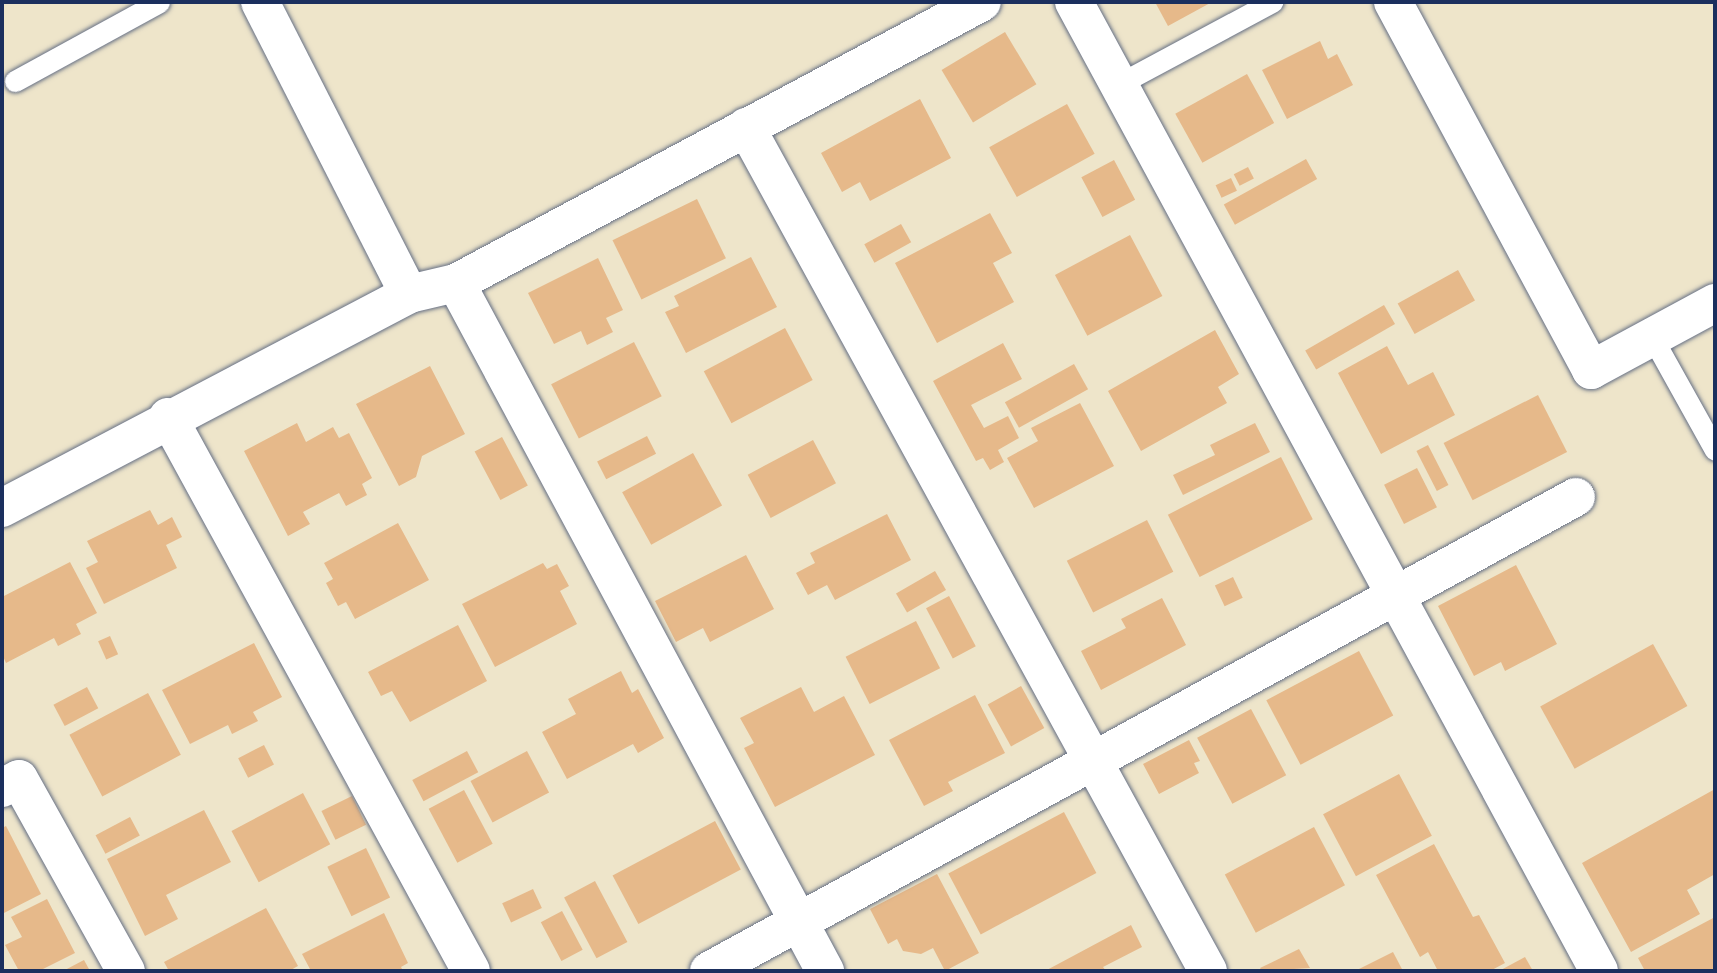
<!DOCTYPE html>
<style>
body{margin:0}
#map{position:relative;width:1717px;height:973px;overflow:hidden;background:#eee5ca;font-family:Alegreya,serif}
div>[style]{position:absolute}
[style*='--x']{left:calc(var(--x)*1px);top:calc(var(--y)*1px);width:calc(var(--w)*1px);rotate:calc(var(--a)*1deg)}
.building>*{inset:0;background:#e6b98a;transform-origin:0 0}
.roads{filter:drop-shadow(0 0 2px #656f84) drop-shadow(0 0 2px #656f84)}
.service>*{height:21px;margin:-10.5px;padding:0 10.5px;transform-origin:10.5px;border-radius:10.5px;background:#fff}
.minor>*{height:38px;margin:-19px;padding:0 19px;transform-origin:19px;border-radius:19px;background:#fff}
span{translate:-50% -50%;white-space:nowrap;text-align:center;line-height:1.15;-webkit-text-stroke:6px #f6f6f2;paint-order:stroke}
.frame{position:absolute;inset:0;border:4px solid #1b2f5e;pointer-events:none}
</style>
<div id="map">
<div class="building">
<i style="clip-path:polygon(1155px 2px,1212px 2px,1168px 26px)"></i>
<i style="left:1005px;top:32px;width:61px;height:74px;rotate:59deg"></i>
<i style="clip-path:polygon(1320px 41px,1328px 59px,1337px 54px,1353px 85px,1287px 119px,1262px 70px)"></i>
<i style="left:1247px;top:74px;width:56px;height:82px;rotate:61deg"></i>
<i style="clip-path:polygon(920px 99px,951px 158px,870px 201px,860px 182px,842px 192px,821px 153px)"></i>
<i style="left:1067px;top:104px;width:57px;height:89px;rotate:61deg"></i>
<i style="left:1306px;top:159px;width:23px;height:94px;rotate:61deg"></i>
<i style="left:1114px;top:160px;width:45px;height:37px;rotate:62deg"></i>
<i style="left:1248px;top:167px;width:13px;height:16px;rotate:63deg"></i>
<i style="left:1231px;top:178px;width:14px;height:17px;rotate:65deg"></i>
<i style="left:697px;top:199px;width:66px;height:94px;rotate:64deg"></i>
<i style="clip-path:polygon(990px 213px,1012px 253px,993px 263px,1014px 302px,937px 343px,895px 263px)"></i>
<i style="left:901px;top:224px;width:21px;height:42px;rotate:61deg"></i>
<i style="left:1130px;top:235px;width:69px;height:85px;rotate:62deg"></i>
<i style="clip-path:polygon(751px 257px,777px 307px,686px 353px,665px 312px,679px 306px,674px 296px)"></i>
<i style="clip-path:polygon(598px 258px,623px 310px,606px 318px,613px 332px,587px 345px,581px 331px,554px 344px,528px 293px)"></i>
<i style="left:1458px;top:270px;width:35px;height:69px;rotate:61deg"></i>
<i style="left:1384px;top:305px;width:22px;height:91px;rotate:60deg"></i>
<i style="left:785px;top:328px;width:59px;height:92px;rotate:62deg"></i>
<i style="clip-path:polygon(1215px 330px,1239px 374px,1218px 387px,1227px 403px,1141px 451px,1108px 391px)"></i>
<i style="left:634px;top:342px;width:61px;height:93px;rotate:63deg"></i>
<i style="clip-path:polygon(1003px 343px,1022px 379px,971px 405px,984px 428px,1008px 416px,1019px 438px,998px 450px,1004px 462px,990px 470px,983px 458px,976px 461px,933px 381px)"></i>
<i style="clip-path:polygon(1387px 346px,1408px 385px,1433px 372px,1455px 415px,1381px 454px,1338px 373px)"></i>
<i style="left:1074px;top:364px;width:29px;height:79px;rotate:61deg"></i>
<i style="clip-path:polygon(430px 366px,465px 434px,422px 456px,416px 477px,399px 486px,356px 404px)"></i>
<i style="left:1538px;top:395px;width:64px;height:106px;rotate:63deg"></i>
<i style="clip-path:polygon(1080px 403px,1114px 466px,1034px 508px,1007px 458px,1038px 441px,1031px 428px)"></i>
<i style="clip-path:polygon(297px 423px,306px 442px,333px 427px,339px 438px,349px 433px,372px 478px,362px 484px,367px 495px,346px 506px,339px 493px,303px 512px,310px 524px,288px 536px,244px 451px)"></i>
<i style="clip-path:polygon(1255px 423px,1270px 452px,1183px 495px,1173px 475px,1215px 455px,1210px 445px)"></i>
<i style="left:647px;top:436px;width:20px;height:56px;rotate:63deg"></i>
<i style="left:502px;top:437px;width:55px;height:31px;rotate:62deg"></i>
<i style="left:813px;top:440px;width:49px;height:74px;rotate:62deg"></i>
<i style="left:1428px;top:445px;width:45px;height:13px;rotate:63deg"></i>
<i style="left:693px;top:453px;width:60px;height:81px;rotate:61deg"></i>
<i style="left:1281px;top:457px;width:70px;height:127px;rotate:63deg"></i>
<i style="left:1417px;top:468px;width:44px;height:37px;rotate:63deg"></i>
<i style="clip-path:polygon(150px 510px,158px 525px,172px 517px,182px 537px,166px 545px,177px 568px,104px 604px,86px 568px,98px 562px,87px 541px)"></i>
<i style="clip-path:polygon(887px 514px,911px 560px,835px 600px,827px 585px,808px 595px,796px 573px,815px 563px,810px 553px)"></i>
<i style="left:1147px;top:520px;width:58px;height:90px;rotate:63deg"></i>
<i style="clip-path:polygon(398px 523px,429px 580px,355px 619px,346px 602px,338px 606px,326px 583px,333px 579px,324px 563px)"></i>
<i style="clip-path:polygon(746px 555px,774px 609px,710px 642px,703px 628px,676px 642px,655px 601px)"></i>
<i style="clip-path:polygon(70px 562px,97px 613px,76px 624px,81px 634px,58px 646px,54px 638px,6px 663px,2px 654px,2px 597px)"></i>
<i style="clip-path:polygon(543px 563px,547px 569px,557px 564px,569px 586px,560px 591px,577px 624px,495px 667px,462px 604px)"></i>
<i style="clip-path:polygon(1516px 565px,1557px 644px,1505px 671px,1501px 662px,1474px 676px,1438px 606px)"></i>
<i style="left:935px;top:571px;width:22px;height:45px;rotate:60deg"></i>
<i style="left:1233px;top:577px;width:23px;height:20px;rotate:65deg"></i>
<i style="left:949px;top:596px;width:57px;height:26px;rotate:62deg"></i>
<i style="clip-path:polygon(1162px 598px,1186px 645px,1101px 690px,1081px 651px,1126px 628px,1121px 619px)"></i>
<i style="left:916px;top:621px;width:53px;height:79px;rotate:63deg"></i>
<i style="clip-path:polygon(458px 625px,487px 681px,410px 722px,392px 691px,381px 696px,368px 672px)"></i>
<i style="left:110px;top:636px;width:20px;height:13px;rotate:66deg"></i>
<i style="clip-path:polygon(254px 643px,282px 697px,253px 712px,258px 721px,232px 734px,228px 725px,190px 744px,162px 690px)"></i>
<i style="left:1653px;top:644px;width:71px;height:129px;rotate:61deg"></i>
<i style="left:1359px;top:651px;width:73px;height:105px;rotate:62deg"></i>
<i style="clip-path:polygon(621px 671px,632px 693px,638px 689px,664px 738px,638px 753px,633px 744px,567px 779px,542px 732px,576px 714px,568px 699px)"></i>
<i style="left:1021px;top:686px;width:48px;height:38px;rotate:61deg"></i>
<i style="left:87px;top:687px;width:24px;height:38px;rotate:62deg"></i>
<i style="clip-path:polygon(801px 687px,814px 712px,844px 696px,875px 755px,775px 807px,744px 748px,754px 743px,740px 718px)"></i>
<i style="left:148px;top:693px;width:70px;height:89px;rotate:62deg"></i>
<i style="clip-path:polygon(975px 695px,1005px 753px,948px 782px,953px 791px,924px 806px,889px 740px)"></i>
<i style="left:1251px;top:709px;width:75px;height:61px;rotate:62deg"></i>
<i style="clip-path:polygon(1189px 740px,1200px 761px,1194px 763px,1199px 773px,1159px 794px,1143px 764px)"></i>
<i style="left:264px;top:745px;width:22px;height:29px;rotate:63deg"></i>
<i style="left:467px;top:751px;width:24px;height:62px;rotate:62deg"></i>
<i style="left:527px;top:751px;width:47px;height:64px;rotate:62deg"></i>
<i style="left:1399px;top:774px;width:70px;height:86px;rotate:62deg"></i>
<i style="clip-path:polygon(1715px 789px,1715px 874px,1687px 890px,1700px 914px,1631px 952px,1582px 863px)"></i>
<i style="left:464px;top:790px;width:61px;height:40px;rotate:62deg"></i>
<i style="left:303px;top:793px;width:58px;height:81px;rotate:62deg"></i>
<i style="left:352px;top:796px;width:32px;height:34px;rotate:64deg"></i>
<i style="clip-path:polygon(204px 810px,231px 862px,166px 895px,178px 919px,145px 936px,107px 859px)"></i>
<i style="left:1064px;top:812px;width:69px;height:131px;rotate:62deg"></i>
<i style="left:130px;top:817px;width:21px;height:39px;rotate:62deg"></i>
<i style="left:715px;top:821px;width:55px;height:116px;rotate:62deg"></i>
<i style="clip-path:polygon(6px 826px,41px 894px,2px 914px,2px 828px)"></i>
<i style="left:1314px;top:827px;width:66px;height:101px;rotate:62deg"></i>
<i style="clip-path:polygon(1434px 844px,1473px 917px,1479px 915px,1505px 963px,1490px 971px,1438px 971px,1428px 952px,1420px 957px,1376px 875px)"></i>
<i style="left:366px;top:848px;width:55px;height:43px;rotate:64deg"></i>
<i style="clip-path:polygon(937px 874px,979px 953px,945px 971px,933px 948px,921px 954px,903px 951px,897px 939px,888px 944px,870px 909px)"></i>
<i style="left:595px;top:881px;width:69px;height:35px;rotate:62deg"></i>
<i style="left:533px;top:889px;width:21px;height:34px;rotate:65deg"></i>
<i style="clip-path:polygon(47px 899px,75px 953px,39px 971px,19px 971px,5px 945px,22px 937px,11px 917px)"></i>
<i style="clip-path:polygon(266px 908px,298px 966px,289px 971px,169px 971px,164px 962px)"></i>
<i style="left:562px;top:911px;width:44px;height:24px;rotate:62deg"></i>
<i style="clip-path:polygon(384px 913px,408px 963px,401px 967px,403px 971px,311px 971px,302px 954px)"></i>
<i style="clip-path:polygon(1715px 917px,1715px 971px,1645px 971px,1638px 958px)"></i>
<i style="clip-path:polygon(1131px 925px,1142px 947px,1103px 967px,1106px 971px,1045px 971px)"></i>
<i style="clip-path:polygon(1299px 949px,1310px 968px,1262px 971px,1260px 968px)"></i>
<i style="clip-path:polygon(1393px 952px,1403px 971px,1355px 971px)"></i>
<i style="clip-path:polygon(1525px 957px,1533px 971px,1499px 971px)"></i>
<i style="clip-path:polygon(84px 960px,90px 971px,63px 971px)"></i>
</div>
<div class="roads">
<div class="service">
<i style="--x:15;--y:81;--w:164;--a:-28.7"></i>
<i style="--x:1119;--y:84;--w:174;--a:-28.2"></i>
<i style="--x:1652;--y:337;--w:129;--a:60.9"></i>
</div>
<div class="minor">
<i style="--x:260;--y:2;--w:328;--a:63"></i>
<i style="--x:1074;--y:2;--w:1102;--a:61.55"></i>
<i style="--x:1393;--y:2;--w:418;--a:61.7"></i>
<i style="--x:1591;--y:370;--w:141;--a:-28.4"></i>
<i style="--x:746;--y:127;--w:962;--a:61.3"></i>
<i style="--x:456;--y:283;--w:781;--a:61.79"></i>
<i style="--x:168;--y:417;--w:631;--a:61.32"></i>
<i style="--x:2;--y:508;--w:460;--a:-27.7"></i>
<i style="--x:409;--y:294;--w:48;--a:-13.2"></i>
<i style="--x:456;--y:283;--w:596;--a:-28.11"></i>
<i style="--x:2;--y:788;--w:19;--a:-28"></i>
<i style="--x:19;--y:779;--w:220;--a:60.9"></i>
<i style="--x:709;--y:971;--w:988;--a:-28.67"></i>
</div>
</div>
<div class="frame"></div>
</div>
